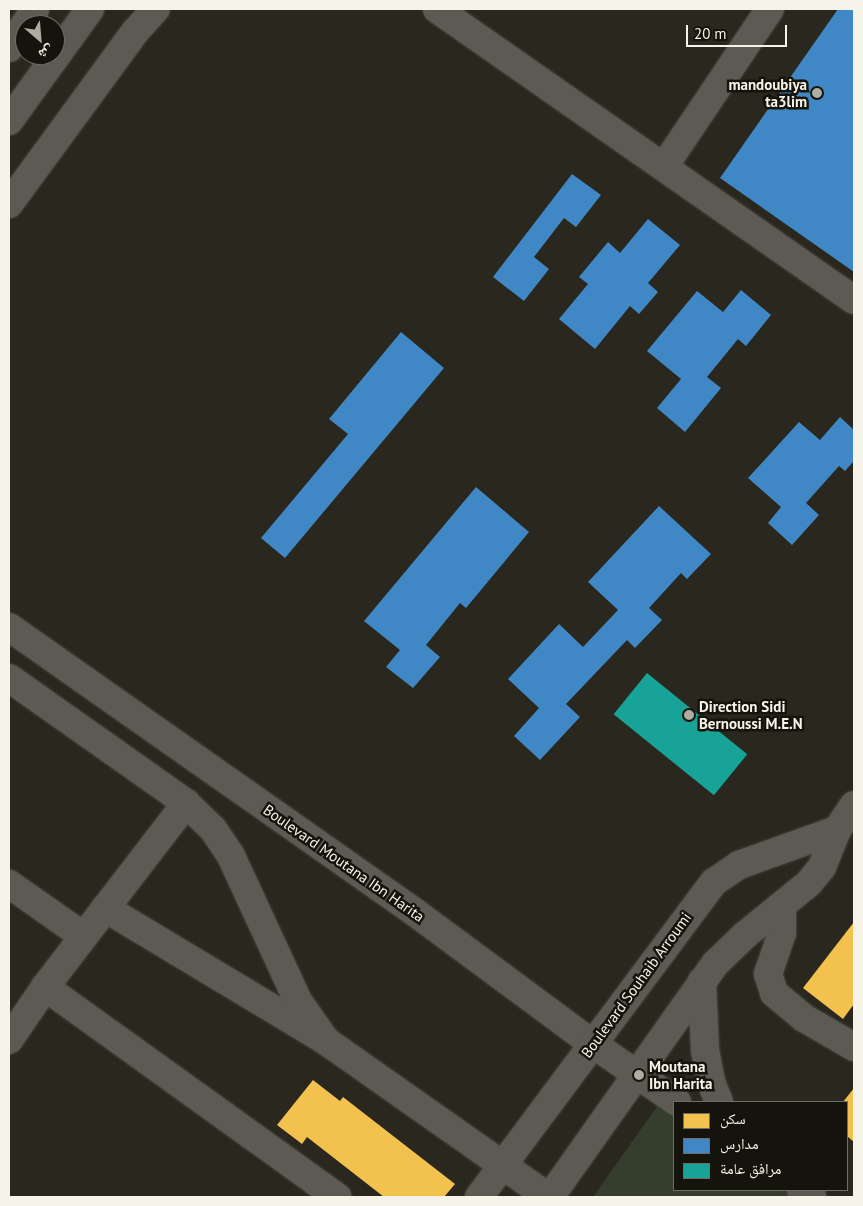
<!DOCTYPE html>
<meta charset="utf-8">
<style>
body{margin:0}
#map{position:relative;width:863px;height:1206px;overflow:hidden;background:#2a281e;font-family:"PT Sans","Noto Naskh Arabic",sans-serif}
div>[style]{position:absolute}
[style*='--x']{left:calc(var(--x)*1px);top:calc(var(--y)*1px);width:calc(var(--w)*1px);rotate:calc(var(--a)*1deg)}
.green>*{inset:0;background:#353d2d}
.homes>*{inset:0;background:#f2c14e}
.schools>*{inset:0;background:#3f88c5}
.public>*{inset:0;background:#17a398;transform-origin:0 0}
.roads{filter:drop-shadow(0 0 1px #48463e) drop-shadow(0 0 1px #48463e)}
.minor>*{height:28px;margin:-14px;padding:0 14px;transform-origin:14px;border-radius:14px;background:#5c5a53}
.tertiary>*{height:28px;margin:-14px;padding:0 14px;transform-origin:14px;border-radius:14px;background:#5c5a53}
.dots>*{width:14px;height:14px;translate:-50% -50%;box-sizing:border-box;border:2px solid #15140c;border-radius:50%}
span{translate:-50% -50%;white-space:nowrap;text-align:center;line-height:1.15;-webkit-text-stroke:5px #15140c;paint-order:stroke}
.poi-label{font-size:15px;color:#f6f4e8;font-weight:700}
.right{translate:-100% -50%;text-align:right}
.left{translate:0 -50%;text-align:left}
.street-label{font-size:15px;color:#f6f4e8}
.frame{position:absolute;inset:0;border:10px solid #f6f4e8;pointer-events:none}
.legend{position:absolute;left:673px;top:1101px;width:175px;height:90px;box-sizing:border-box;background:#15140c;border:1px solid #6f6e64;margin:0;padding:6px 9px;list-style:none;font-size:15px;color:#f6f4e8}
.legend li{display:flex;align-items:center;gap:10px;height:25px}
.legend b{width:25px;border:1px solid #6f6e64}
.north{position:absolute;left:15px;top:15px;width:50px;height:50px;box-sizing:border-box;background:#15140c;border:1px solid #6f6e64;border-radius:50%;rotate:153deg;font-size:14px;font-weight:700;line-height:20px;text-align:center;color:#f6f4e8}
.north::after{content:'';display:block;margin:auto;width:18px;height:22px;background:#afada1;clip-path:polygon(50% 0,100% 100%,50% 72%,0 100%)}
.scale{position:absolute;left:686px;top:25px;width:101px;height:22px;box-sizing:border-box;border:2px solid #f6f4e8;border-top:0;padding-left:6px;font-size:15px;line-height:18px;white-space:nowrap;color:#f6f4e8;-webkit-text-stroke:4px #15140c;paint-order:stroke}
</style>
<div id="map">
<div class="green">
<i style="clip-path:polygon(665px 1095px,674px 1102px,674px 1190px,799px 1190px,809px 1197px,593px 1197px)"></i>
</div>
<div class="homes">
<i style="clip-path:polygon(854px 922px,854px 1004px,843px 1019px,803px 988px)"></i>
<i style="clip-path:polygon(313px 1080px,340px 1101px,343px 1097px,455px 1184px,444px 1197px,384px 1197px,307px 1137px,302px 1144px,277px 1125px)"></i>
<i style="clip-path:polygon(854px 1088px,854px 1142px,847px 1136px,847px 1102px,843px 1102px)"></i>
</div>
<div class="schools">
<i style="clip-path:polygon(838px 9px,854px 9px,854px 272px,720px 178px)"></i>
<i style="clip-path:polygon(572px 174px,601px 195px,576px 227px,564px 218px,534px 257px,549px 269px,524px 301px,493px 277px)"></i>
<i style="clip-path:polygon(648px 219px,680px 245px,648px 283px,658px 292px,639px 314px,630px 306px,595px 349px,559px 319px,588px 284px,579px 277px,608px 242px,620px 253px)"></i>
<i style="clip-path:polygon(741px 290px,771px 315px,746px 346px,738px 339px,707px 377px,721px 388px,685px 432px,657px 408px,681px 379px,647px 351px,697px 291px,723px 312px)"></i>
<i style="clip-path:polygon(401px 332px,444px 368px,285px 558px,261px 538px,348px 434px,329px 419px)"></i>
<i style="clip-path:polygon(840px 417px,854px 430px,854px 461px,845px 471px,839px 466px,806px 503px,819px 515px,792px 545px,768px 523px,781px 507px,748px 478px,799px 422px,820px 440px)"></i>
<i style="clip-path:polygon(476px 487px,529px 532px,466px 608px,460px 603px,426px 645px,440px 657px,413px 688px,386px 667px,400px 650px,364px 621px)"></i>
<i style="clip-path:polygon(659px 506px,711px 554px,687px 579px,681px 573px,649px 608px,662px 620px,635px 648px,627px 640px,566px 704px,580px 717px,540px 760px,514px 736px,539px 708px,508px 679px,559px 624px,583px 647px,618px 610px,588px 582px)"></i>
</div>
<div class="public">
<i style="left:647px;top:673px;width:129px;height:53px;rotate:39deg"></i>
</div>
<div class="roads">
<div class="minor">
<i style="--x:437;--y:9;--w:508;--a:34.91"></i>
<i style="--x:665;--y:165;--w:188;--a:-56.1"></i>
<i style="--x:9;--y:884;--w:90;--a:35.1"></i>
<i style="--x:782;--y:906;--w:27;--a:90"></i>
<i style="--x:782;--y:933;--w:43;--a:108.9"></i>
<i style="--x:768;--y:974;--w:20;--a:72"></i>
<i style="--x:774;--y:993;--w:39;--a:40"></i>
<i style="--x:804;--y:1018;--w:58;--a:30.1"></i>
<i style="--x:105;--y:908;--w:258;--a:31"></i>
<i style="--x:45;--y:987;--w:360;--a:35.7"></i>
<i style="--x:9;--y:1040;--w:64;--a:-55.8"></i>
<i style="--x:45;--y:987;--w:232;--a:-52.5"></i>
</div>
<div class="tertiary">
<i style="--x:9;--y:48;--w:47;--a:-56.3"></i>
<i style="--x:9;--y:121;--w:138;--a:-54.1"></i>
<i style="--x:9;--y:204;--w:213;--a:-53.8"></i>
<i style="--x:135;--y:32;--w:31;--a:-48"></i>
<i style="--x:9;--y:627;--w:497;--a:35.1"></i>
<i style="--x:416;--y:913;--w:220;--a:36.5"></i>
<i style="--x:593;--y:1044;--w:102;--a:34.6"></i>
<i style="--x:9;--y:678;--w:217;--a:35.2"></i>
<i style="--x:186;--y:803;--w:37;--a:44"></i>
<i style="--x:213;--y:829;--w:32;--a:56"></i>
<i style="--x:231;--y:856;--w:160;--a:65.2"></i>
<i style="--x:298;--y:1001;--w:49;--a:55"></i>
<i style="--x:326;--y:1041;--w:271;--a:35.1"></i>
<i style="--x:702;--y:981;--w:69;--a:87.5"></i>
<i style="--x:705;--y:1050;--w:33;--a:79"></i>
<i style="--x:711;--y:1082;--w:22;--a:68"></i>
<i style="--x:801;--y:1190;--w:13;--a:32"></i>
<i style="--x:479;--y:1197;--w:393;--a:-53.3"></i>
<i style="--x:714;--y:882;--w:30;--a:-34"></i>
<i style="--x:739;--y:865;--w:104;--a:-19.7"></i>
<i style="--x:550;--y:1197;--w:286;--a:-54.7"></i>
<i style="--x:715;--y:964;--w:42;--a:-44"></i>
<i style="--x:745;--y:935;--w:82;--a:-39.1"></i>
<i style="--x:809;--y:883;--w:21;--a:-51"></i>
<i style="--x:822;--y:867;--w:40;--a:-68"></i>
<i style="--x:837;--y:830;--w:30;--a:-56"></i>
</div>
</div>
<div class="dots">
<i style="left:817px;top:93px;background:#afada1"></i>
<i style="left:689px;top:715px;background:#afada1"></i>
<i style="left:639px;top:1075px;background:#afada1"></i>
</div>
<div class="poi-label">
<span class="right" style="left:807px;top:93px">mandoubiya<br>ta3lim</span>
<span class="left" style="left:699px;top:715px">Direction Sidi<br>Bernoussi M.E.N</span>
<span class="left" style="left:649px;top:1075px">Moutana<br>Ibn Harita</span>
</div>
<div class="street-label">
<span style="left:344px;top:863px;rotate:35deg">Boulevard Moutana Ibn Harita</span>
<span style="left:636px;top:985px;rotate:-54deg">Boulevard Souhaib Arroumi</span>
</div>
<div class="frame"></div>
<ul class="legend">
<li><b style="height:14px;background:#f2c14e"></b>سكن</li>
<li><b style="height:14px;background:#3f88c5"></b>مدارس</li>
<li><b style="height:14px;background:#17a398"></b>مرافق عامة</li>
</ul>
<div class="north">ش</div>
<div class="scale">20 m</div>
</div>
